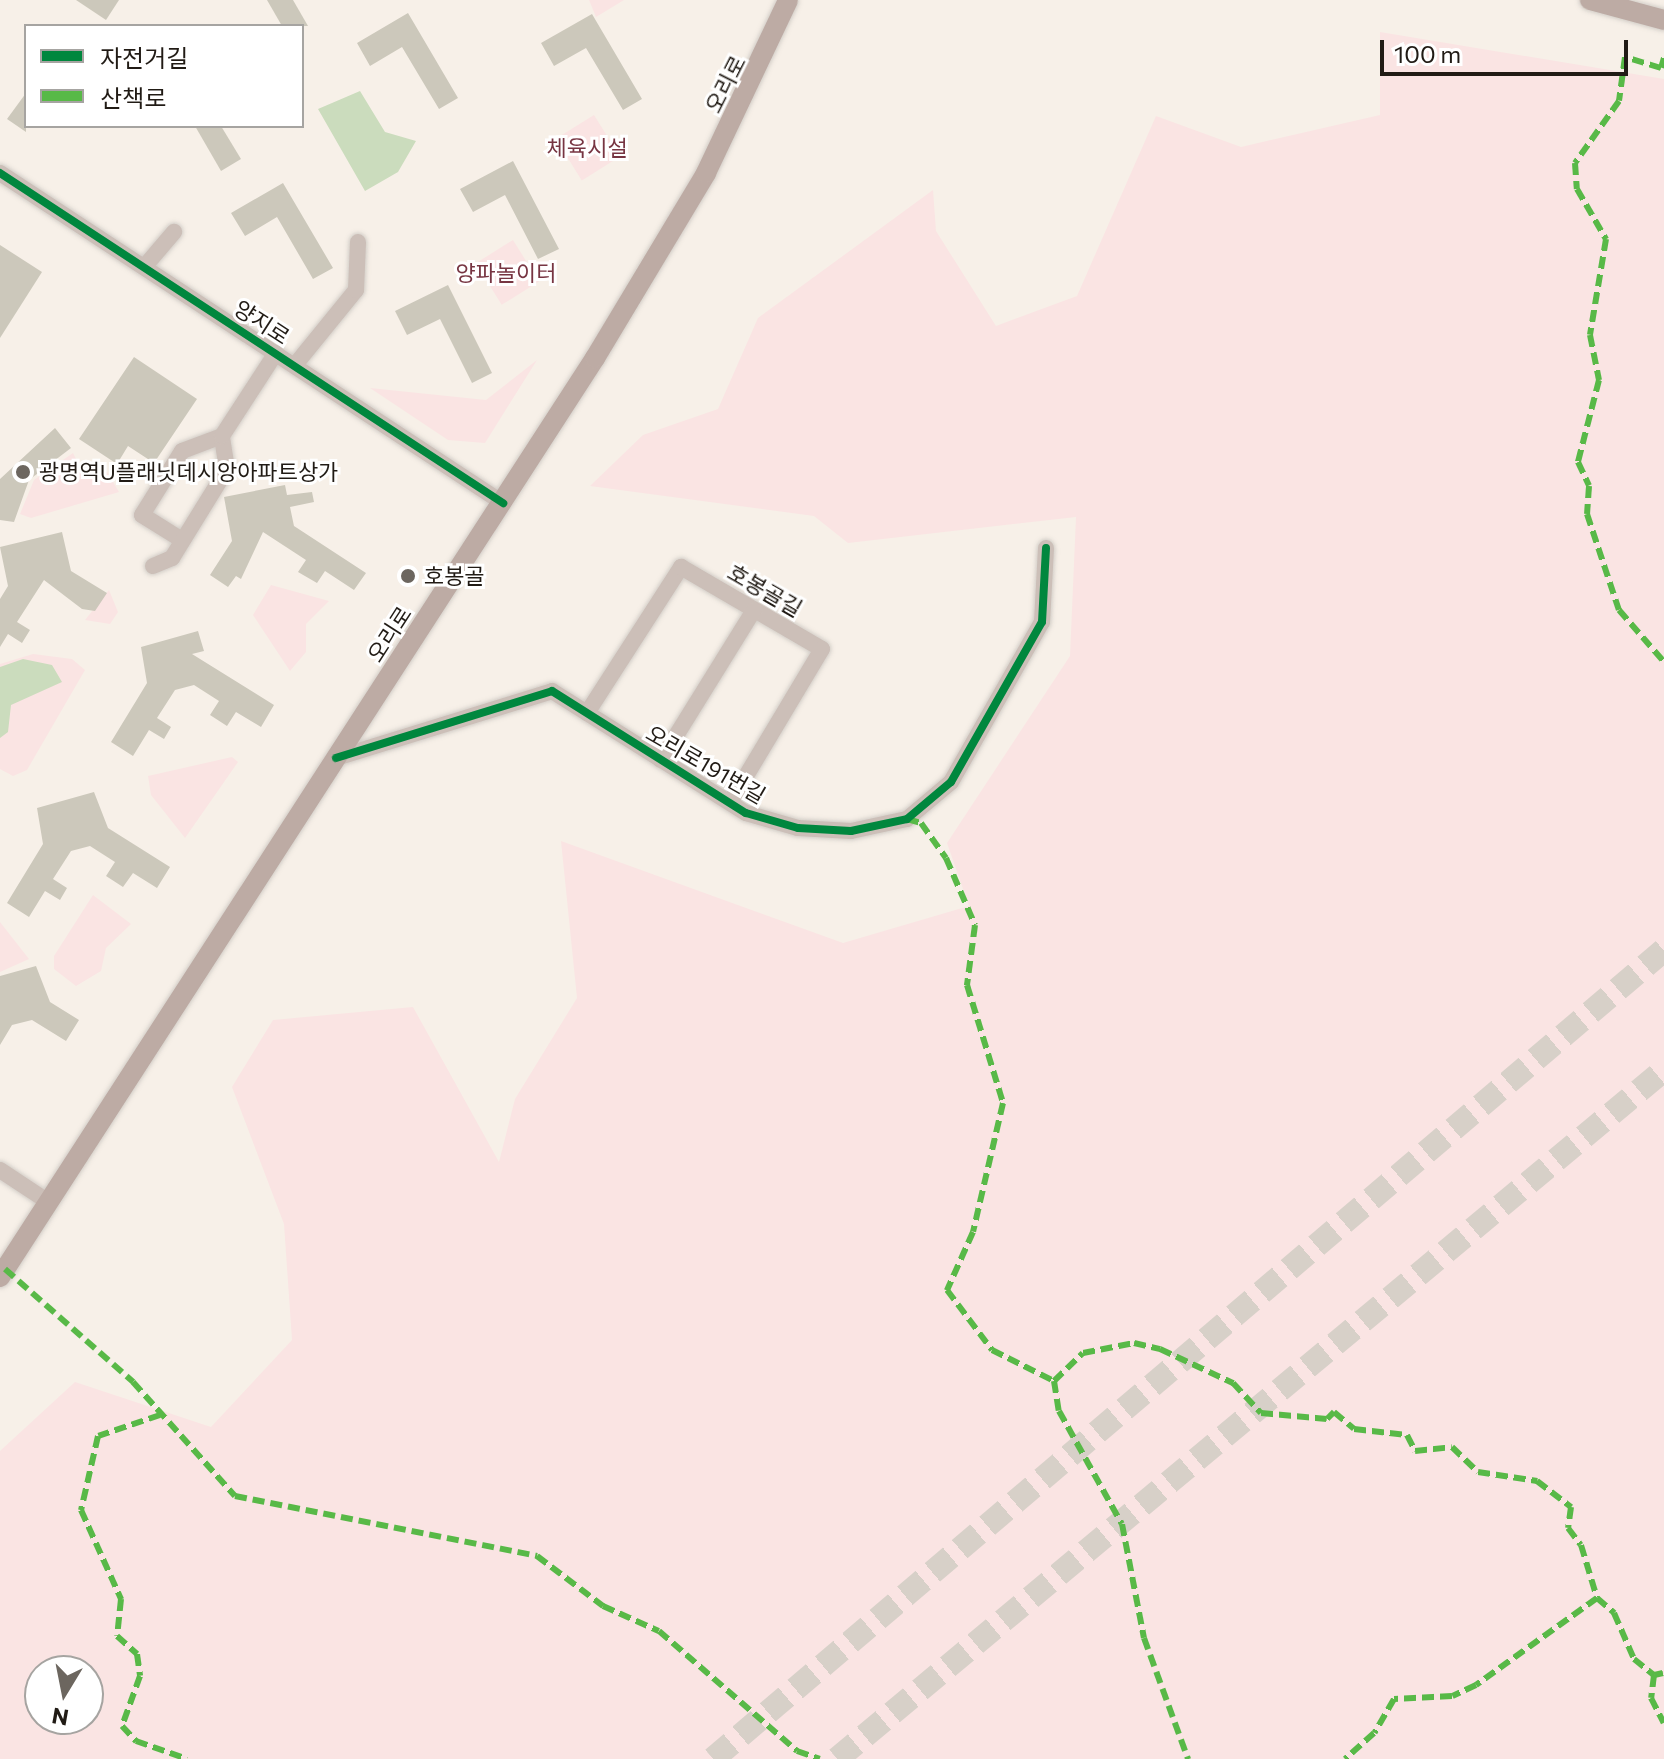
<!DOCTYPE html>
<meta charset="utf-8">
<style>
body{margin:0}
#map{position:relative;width:1664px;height:1759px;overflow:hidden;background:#f7f0e8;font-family:Commissioner,"Noto Sans KR",sans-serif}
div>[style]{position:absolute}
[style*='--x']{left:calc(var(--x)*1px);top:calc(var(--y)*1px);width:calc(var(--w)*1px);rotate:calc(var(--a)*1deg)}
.green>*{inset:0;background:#fae4e3;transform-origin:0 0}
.water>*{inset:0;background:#cbdcbd}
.building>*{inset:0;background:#ccc8bb}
.highway-tunnel>*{height:24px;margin-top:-12px;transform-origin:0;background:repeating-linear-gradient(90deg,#d7d0c8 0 24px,transparent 0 36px)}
.roads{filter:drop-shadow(0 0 2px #d3cec8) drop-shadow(0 0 2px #d3cec8)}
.minor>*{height:16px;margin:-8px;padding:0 8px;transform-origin:8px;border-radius:8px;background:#ccbfb8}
.major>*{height:20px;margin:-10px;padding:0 10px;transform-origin:10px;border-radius:10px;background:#bdaba4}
.quiet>*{height:6px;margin-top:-3px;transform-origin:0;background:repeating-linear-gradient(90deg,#58b947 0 12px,transparent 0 18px)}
.cycleway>*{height:8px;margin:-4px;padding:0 4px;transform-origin:4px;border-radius:4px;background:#00873e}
.dots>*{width:22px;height:22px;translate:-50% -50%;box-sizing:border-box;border:4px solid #fff;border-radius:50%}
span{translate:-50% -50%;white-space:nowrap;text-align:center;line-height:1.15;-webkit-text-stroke:6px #fff;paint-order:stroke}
.street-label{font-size:22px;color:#211b15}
.park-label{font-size:22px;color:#773542}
.poi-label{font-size:22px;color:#211b15}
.left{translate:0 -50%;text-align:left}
.legend{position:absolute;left:24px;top:24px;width:280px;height:104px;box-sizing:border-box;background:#fff;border:2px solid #a6a4a1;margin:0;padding:10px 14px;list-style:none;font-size:24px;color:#211b15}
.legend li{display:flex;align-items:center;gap:16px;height:40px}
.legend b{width:40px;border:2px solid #a6a4a1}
.north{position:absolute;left:24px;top:1655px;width:80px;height:80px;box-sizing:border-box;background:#fff;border:2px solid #a6a4a1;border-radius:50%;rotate:190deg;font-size:22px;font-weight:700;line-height:32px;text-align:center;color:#211b15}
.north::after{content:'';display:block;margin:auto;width:28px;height:36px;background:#6c665f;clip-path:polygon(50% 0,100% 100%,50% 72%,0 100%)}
.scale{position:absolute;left:1380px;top:40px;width:248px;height:36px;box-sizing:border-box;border:4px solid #211b15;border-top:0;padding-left:10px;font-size:24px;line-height:28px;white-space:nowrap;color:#211b15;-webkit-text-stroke:6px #fff;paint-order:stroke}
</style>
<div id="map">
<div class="green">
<i style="clip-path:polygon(589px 0,624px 0,596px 17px)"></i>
<i style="clip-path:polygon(evenodd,1380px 32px,1664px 79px,1664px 1759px,0 1759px,0 1451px,75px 1382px,211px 1427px,292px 1340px,284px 1224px,232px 1087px,273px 1020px,413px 1007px,499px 1162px,515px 1099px,577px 998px,561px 841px,843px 943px,969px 906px,947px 843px,1070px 656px,1076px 517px,848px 543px,814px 516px,590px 486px,643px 435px,718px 409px,758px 318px,933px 190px,936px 231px,996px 326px,1077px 296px,1156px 116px,1241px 147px,1380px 115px,1380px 32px,40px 1671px,88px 1671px,88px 1719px,40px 1719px,40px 1671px)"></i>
<i style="left:594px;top:115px;width:49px;height:45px;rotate:58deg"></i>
<i style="left:513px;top:240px;width:49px;height:44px;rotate:58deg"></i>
<i style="clip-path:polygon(537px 360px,485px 443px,448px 440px,370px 388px,486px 400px)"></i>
<i style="clip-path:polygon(73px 453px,78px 463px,107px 472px,119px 492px,31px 518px,20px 514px,34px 480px)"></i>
<i style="clip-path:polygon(271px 585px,329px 601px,306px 624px,306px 652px,290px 671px,253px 615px)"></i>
<i style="clip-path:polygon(109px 590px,118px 612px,110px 624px,85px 620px)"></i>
<i style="clip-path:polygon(33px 654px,72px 659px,85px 670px,27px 770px,13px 776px,0 769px,0 664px)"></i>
<i style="clip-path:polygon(232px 757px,238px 762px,185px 838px,151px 795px,148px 776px)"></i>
<i style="clip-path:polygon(93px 895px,131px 924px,106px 948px,101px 971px,76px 986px,54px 969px,54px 956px)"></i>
<i style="clip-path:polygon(0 922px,29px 959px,0 972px)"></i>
</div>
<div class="water">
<i style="clip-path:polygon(360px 91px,385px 132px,416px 141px,398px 172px,365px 191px,318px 109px)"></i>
<i style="clip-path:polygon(23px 659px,52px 665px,62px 682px,11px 705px,8px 732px,0 738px,0 667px)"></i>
</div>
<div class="building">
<i style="clip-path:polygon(76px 0,119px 0,106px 20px)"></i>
<i style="clip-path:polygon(267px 0,293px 0,308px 26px,282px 26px)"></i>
<i style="clip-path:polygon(408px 13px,458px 98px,439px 109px,402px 47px,370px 66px,357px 43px)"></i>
<i style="clip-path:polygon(592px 14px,642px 99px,623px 110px,586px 48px,554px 66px,541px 43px)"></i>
<i style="clip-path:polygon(26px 93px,26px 132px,7px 119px)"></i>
<i style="clip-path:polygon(195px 126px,221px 126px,241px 159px,221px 171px)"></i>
<i style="clip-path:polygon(513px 161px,559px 249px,538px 259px,505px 195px,473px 212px,460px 189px)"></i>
<i style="clip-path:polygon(283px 183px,333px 268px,313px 279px,277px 217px,245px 236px,231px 213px)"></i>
<i style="clip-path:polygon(0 245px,42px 272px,0 338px)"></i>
<i style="clip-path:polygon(448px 285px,492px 373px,472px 383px,440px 319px,407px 335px,395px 311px)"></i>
<i style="clip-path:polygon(134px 357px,197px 399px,154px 463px,128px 446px,117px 464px,79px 439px)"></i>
<i style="clip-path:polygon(55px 428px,71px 448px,29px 480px,14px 522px,0 520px,0 479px)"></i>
<i style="clip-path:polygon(285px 485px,287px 495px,312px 492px,314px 502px,290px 507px,294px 526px,366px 573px,354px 590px,325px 571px,317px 583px,298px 572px,306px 560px,263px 532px,241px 579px,236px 576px,228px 587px,210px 575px,232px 541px,224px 497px)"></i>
<i style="clip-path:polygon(62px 532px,71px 571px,107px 593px,95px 611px,82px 609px,44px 580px,17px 622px,30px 630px,22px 643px,8px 634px,0 647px,0 599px,8px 586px,0 547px)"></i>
<i style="clip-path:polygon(198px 631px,204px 651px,192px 654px,274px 705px,261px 727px,236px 712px,227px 726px,210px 715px,219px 701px,194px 685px,175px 690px,157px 718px,171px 727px,164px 739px,149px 730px,133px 756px,111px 742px,147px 683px,141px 647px)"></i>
<i style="clip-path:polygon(94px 792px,108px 828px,170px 867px,157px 888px,133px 873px,123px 887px,106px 876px,115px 862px,90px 846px,71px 851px,53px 879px,67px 888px,60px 900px,45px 891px,29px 917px,7px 903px,43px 844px,37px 808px)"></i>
<i style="clip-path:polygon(36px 966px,50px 1002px,79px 1020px,66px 1041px,32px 1020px,12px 1025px,0 1045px,0 976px)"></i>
</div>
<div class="highway-tunnel">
<i style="--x:713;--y:1759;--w:1249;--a:-40.39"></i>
<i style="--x:837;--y:1759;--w:1076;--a:-39.8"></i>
</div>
<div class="roads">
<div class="minor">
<i style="--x:0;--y:173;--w:602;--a:33.27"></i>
<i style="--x:145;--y:266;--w:45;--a:-49.5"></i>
<i style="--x:295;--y:365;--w:97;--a:-50.9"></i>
<i style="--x:356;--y:290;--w:48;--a:-87.6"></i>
<i style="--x:182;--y:540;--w:47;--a:-148"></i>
<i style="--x:142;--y:515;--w:75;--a:-58"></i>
<i style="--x:182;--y:451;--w:43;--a:-20.6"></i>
<i style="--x:153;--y:566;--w:21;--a:-23"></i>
<i style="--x:172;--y:558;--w:105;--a:-58.3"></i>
<i style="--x:227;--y:469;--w:33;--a:-99"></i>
<i style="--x:222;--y:436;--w:99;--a:-57"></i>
<i style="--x:587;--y:713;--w:174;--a:-57.2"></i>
<i style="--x:681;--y:567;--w:163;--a:30.2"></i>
<i style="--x:822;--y:649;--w:179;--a:120.9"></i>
<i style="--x:336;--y:758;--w:226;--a:-17.2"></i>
<i style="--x:552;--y:691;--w:229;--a:32.2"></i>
<i style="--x:746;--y:813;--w:54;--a:16.1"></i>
<i style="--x:798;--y:828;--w:53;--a:3.2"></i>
<i style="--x:851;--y:831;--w:57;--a:-12.1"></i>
<i style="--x:907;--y:819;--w:57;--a:-40.1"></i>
<i style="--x:951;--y:782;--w:184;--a:-60.4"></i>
<i style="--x:1042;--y:622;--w:74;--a:-86.9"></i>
<i style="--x:661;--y:760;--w:176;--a:-58.2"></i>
<i style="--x:0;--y:1170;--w:56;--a:33.4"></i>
</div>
<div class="major">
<i style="--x:1590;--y:0;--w:77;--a:15.1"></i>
<i style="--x:0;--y:1277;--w:1095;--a:-57.08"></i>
<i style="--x:595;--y:358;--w:216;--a:-59"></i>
<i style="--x:706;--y:173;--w:191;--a:-64.6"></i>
</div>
</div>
<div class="quiet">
<i style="--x:1664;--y:58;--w:10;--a:107"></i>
<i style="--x:1661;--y:68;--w:38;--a:-163"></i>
<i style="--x:1625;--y:57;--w:44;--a:97.8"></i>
<i style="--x:1619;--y:101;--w:76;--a:125.4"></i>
<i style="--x:1575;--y:163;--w:26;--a:86"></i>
<i style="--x:1577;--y:189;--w:58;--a:59.9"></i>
<i style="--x:1606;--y:239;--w:97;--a:99.5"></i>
<i style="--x:1590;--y:335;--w:46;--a:78.7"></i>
<i style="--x:1599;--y:380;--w:85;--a:104.4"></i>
<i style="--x:1578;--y:462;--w:26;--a:65"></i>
<i style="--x:1589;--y:486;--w:28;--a:94"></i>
<i style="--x:1587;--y:514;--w:101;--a:71.6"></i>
<i style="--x:1619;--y:610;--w:69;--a:49.1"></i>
<i style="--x:907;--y:819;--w:15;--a:16"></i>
<i style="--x:921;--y:823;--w:43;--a:54.5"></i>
<i style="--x:946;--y:858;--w:73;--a:66.6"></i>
<i style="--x:975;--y:925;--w:61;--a:97.6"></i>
<i style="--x:967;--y:985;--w:123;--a:73"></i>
<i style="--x:1003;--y:1103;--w:132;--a:103.1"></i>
<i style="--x:973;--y:1232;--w:64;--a:114.1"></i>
<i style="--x:947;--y:1290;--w:75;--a:53.1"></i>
<i style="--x:992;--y:1350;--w:69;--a:26.6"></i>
<i style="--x:1054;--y:1381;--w:40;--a:-44"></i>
<i style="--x:1083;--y:1353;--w:52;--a:-11.1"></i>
<i style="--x:1134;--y:1343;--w:27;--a:13"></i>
<i style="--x:1160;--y:1349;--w:81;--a:25"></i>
<i style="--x:1233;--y:1383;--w:41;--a:47"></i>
<i style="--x:1261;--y:1413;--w:66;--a:5.2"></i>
<i style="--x:1327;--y:1419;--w:10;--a:-45"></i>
<i style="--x:1334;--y:1412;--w:26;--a:40"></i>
<i style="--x:1354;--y:1429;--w:53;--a:6.5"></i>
<i style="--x:1407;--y:1435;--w:18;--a:63"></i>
<i style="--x:1415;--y:1451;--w:37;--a:-6"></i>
<i style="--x:1452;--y:1447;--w:36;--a:44"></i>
<i style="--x:1478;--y:1472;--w:60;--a:8.7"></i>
<i style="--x:1537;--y:1481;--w:43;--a:37.4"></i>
<i style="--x:1571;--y:1507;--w:21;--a:98"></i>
<i style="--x:1568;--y:1528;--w:21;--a:53"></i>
<i style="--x:1581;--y:1545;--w:55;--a:73.2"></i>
<i style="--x:1597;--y:1598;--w:149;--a:144.3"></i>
<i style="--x:1476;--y:1685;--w:26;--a:155"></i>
<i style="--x:1452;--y:1696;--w:58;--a:177"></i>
<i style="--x:1394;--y:1699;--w:39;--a:120"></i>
<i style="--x:1374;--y:1733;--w:39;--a:138"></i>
<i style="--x:5;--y:1269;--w:171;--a:41.4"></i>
<i style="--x:133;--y:1382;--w:153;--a:48.2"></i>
<i style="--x:235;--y:1496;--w:308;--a:11.2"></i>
<i style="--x:537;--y:1556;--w:83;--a:37.1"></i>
<i style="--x:603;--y:1606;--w:61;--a:24.1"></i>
<i style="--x:659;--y:1631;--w:183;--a:41"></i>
<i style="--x:797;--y:1751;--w:24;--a:19"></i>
<i style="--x:1054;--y:1381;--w:30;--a:81"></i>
<i style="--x:1059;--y:1411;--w:129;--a:60.9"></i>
<i style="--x:1122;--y:1524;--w:116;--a:79.1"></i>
<i style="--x:1144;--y:1638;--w:129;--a:70"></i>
<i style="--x:160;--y:1415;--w:65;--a:161.3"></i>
<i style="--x:98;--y:1436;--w:76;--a:102.9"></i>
<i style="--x:81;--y:1510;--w:98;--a:65.8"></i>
<i style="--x:121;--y:1599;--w:37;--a:96"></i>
<i style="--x:117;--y:1636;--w:27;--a:42"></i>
<i style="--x:137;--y:1654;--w:22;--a:82"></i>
<i style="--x:140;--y:1676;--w:53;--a:109.8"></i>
<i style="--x:122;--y:1726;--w:21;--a:47"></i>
<i style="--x:136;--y:1741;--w:54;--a:19.4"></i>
<i style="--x:1597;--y:1598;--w:23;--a:41"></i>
<i style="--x:1614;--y:1613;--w:50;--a:66.5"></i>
<i style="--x:1634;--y:1659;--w:26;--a:39"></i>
<i style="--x:1663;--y:1673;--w:9;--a:167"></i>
<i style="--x:1654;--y:1675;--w:23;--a:97"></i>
<i style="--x:1651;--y:1698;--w:28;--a:63"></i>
</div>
<div class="cycleway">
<i style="--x:0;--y:173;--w:602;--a:33.27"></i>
<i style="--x:336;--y:758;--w:226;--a:-17.2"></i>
<i style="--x:552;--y:691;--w:229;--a:32.2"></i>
<i style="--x:746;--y:813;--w:54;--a:16.1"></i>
<i style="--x:798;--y:828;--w:53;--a:3.2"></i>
<i style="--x:851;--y:831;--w:57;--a:-12.1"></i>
<i style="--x:907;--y:819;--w:57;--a:-40.1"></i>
<i style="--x:951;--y:782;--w:184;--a:-60.4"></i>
<i style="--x:1042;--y:622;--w:74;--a:-86.9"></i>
</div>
<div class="dots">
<i style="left:23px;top:472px;background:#6c665f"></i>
<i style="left:408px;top:576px;background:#6c665f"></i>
</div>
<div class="street-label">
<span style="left:725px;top:84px;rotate:-63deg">오리로</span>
<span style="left:262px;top:322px;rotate:33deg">양지로</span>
<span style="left:765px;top:590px;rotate:30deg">호봉골길</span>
<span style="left:389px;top:634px;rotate:-57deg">오리로</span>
<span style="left:706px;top:764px;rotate:30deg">오리로191번길</span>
</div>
<div class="park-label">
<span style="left:587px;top:148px">체육시설</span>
<span style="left:506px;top:273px">양파놀이터</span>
</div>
<div class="poi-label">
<span class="left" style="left:39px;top:472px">광명역U플래닛데시앙아파트상가</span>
<span class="left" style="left:424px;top:576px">호봉골</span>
</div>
<ul class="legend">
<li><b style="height:10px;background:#00873e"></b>자전거길</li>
<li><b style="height:10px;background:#58b947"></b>산책로</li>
</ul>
<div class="north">N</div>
<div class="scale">100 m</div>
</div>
